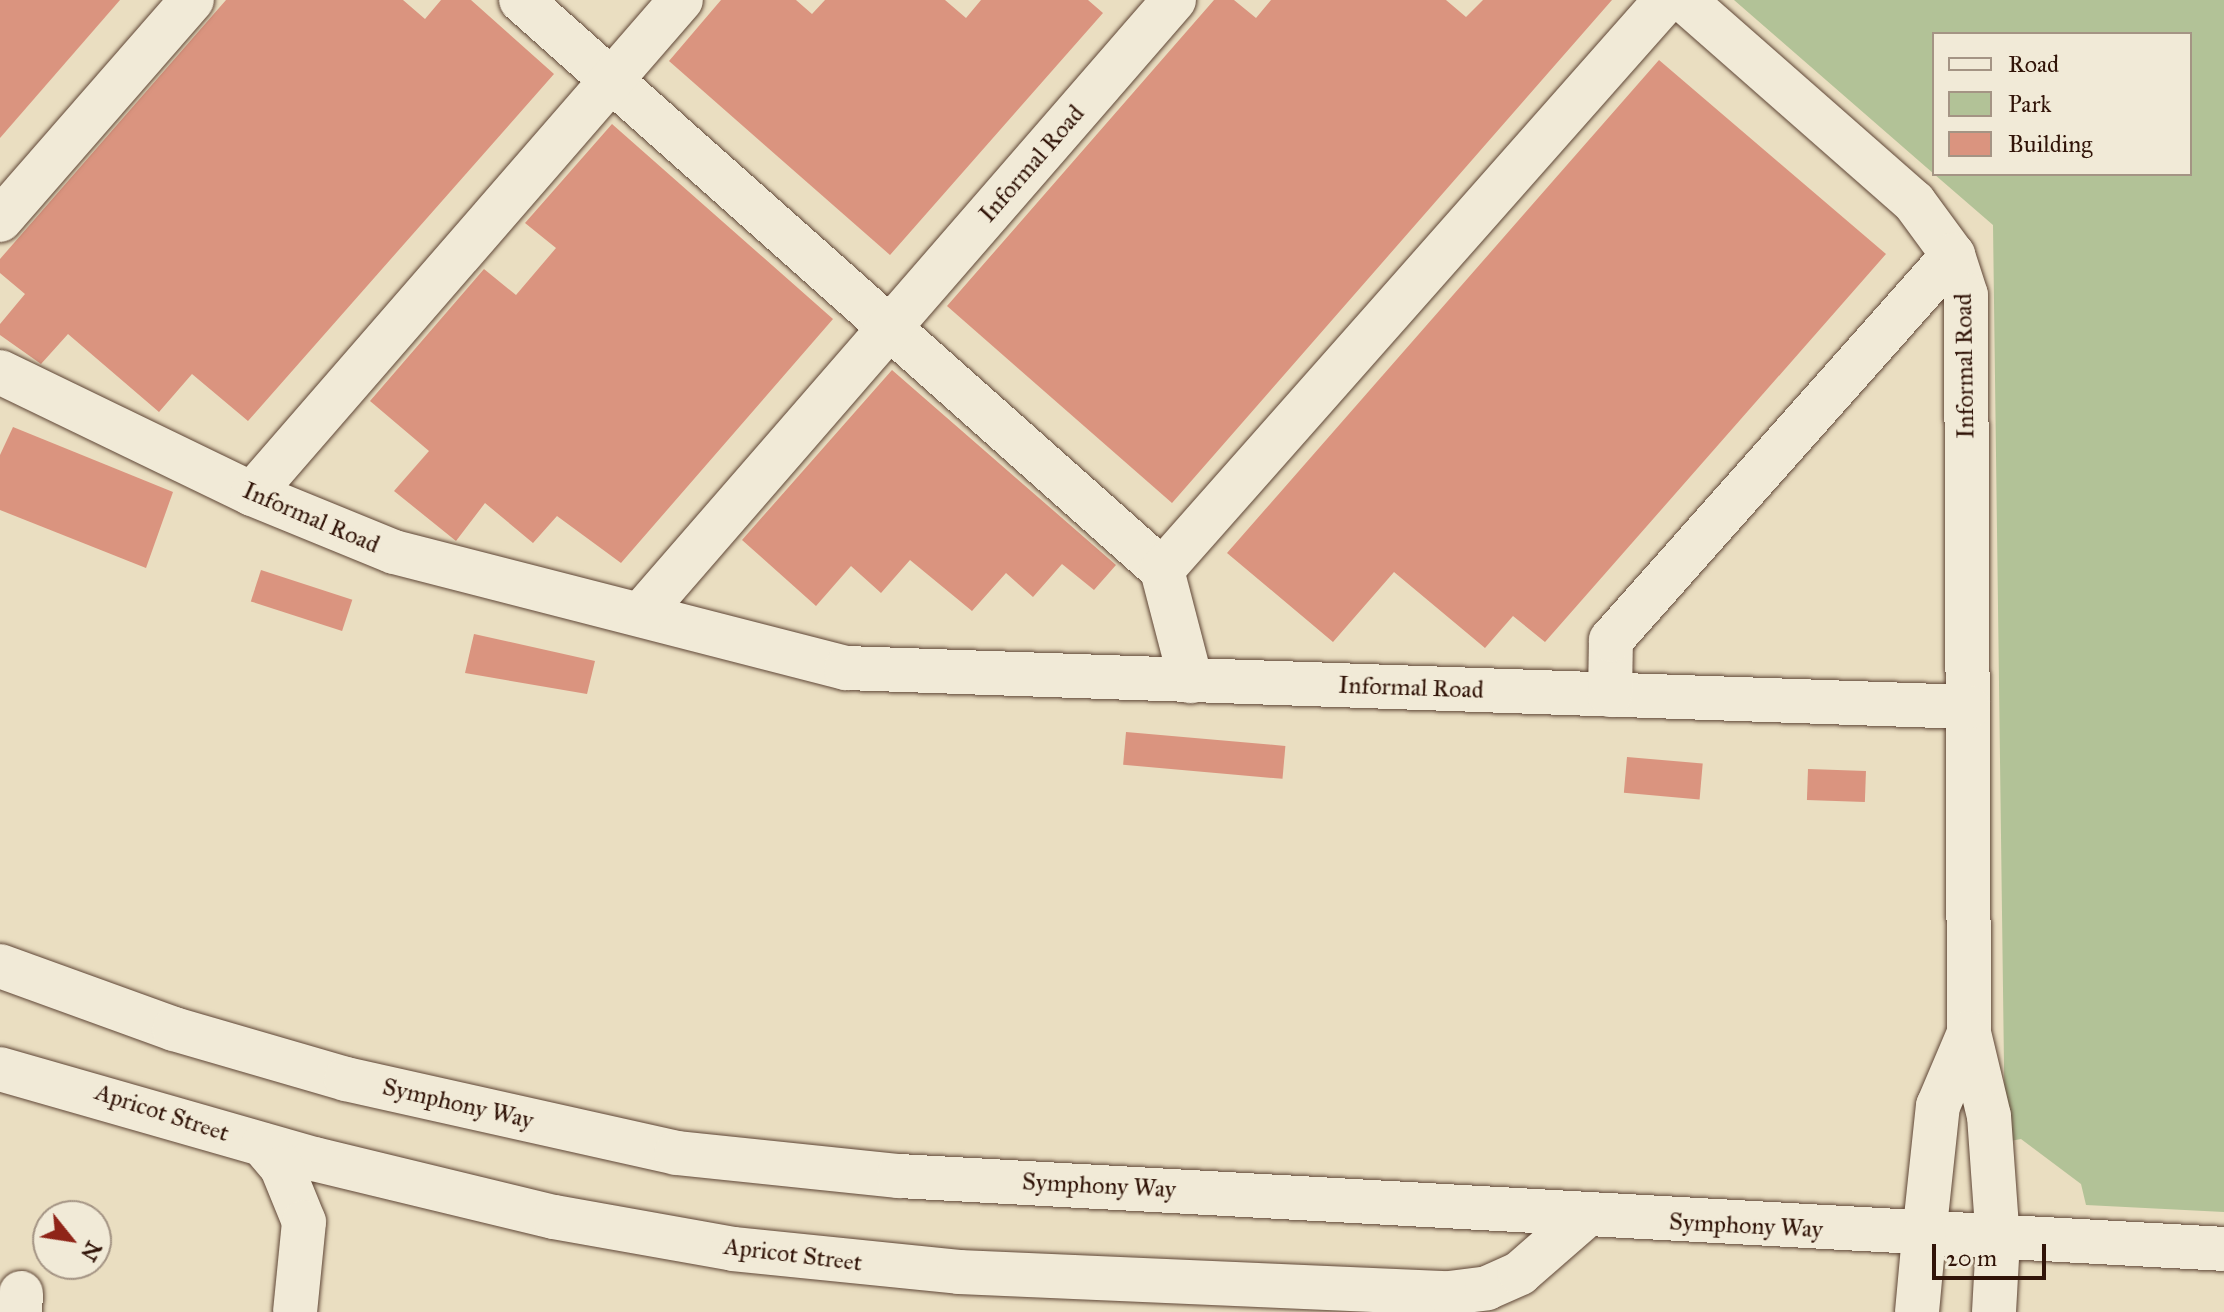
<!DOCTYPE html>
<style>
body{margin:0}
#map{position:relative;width:2224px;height:1312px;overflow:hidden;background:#eadec1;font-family:"IM FELL Great Primer",serif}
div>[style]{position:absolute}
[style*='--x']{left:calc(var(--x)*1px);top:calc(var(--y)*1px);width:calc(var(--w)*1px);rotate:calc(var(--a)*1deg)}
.green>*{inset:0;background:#b2c297}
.building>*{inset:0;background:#da947f;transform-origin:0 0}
.roads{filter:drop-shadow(0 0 2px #5f4636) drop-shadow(0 0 2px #5f4636)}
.street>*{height:44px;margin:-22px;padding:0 22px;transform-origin:22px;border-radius:22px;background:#f1ead7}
.secondary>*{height:44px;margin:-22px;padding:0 22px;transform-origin:22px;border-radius:22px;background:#f1ead7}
span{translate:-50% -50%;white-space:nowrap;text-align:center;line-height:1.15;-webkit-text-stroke:6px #f1ead7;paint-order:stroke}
.street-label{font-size:24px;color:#311408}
.legend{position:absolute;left:1932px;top:32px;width:260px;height:144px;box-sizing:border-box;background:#f1ead7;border:2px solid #a49484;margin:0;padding:10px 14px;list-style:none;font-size:24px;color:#311408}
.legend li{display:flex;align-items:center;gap:16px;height:40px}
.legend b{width:40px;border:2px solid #a49484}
.north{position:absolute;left:32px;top:1200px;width:80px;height:80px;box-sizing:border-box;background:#f1ead7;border:2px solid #a49484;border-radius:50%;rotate:120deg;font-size:22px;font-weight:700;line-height:32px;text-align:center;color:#311408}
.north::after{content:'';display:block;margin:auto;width:28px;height:36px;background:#8f2418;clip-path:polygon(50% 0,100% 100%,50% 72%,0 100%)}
.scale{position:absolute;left:1932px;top:1244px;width:114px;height:36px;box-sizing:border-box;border:4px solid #311408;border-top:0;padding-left:10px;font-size:24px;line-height:28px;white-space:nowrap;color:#311408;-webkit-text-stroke:6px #f1ead7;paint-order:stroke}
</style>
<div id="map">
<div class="green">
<i style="clip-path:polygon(1734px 0,2224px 0,2224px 1212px,2086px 1205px,2081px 1184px,2021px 1139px,2005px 1142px,1993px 225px,1934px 174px,2190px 174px,2190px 34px,1934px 34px,1934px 174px)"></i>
</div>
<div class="building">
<i style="clip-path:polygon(0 0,120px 0,0 138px)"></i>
<i style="clip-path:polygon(226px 0,403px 0,425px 19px,441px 0,471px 0,554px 74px,248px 421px,192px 374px,159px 412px,68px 334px,41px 364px,0 335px,0 324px,25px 294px,0 273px,0 259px)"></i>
<i style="clip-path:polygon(721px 0,796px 0,812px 14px,825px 0,945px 0,966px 18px,981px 0,1088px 0,1103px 13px,890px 255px,669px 61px)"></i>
<i style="clip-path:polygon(1214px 0,1234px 0,1256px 18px,1271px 0,1446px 0,1466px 17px,1483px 0,1612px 0,1172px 503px,947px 306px)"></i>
<i style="clip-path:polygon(1659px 60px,1886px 254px,1545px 642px,1513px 616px,1485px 648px,1394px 572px,1333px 642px,1227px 553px)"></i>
<i style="clip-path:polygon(612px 124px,833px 319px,621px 563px,557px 516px,533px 543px,485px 503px,456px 541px,394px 491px,429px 451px,370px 401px,484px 269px,516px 295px,556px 248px,525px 223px)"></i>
<i style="clip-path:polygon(892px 370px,1116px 565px,1094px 590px,1062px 564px,1033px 597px,1006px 573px,972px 611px,910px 560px,881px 593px,851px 566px,816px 606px,742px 540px)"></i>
<i style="clip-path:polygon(13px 427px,173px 492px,146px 568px,0 510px,0 455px)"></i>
<i style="left:261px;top:570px;width:96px;height:33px;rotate:18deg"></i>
<i style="clip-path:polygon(474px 634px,595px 661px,587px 694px,465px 673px)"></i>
<i style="left:1126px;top:732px;width:160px;height:33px;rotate:5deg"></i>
<i style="left:1627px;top:757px;width:76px;height:36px;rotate:5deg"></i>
<i style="left:1808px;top:769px;width:58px;height:31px;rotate:2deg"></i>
</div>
<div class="roads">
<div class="street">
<i style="--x:521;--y:0;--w:858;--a:41.64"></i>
<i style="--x:1162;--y:570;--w:115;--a:75.4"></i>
<i style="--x:1684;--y:0;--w:306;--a:41.3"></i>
<i style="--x:1914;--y:202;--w:66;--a:53.7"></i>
<i style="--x:1953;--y:255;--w:42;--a:72"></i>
<i style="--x:1966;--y:295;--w:738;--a:89.77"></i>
<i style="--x:1969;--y:1033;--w:85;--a:76.5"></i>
<i style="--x:1989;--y:1116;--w:125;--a:85.9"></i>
<i style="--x:0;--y:220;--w:292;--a:-48.9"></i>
<i style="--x:0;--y:372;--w:280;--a:25.8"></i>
<i style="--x:252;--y:494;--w:153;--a:22.2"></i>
<i style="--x:394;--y:552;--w:467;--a:14.4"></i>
<i style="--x:846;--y:668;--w:1123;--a:1.99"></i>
<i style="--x:252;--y:494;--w:654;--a:-49.03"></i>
<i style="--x:1162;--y:570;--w:761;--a:-48.52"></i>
<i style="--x:641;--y:614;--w:813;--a:-49.04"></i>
<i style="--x:1610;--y:695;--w:55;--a:-89"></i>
<i style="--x:1611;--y:640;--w:515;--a:-48.38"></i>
<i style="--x:0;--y:1069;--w:327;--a:16"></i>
<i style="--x:314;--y:1159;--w:247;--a:13.6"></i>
<i style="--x:554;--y:1217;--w:182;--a:10.1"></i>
<i style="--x:733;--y:1249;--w:227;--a:5.8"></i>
<i style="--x:959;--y:1272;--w:490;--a:2.5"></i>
<i style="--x:1449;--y:1293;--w:38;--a:-7"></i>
<i style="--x:1487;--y:1288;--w:36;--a:-24"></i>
<i style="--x:1520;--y:1273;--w:84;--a:-41.1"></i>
<i style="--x:263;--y:1145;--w:30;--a:50"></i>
<i style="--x:282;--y:1168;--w:58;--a:67.8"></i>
<i style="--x:304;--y:1222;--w:90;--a:95.7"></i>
<i style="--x:1924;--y:1236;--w:131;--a:-83.9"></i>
<i style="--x:1938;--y:1106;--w:79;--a:-67"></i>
<i style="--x:20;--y:1312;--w:19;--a:-87"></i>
</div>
<div class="secondary">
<i style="--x:0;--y:966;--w:185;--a:19.9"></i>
<i style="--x:174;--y:1029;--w:179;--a:16.2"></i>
<i style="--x:346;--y:1079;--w:338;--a:12.6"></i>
<i style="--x:676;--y:1153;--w:224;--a:5.9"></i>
<i style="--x:899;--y:1176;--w:1327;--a:3.15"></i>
<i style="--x:1917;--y:1312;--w:76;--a:-84.7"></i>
<i style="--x:1994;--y:1312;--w:71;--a:-86.8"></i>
</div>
</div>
<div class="street-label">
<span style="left:1032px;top:164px;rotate:-49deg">Informal Road</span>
<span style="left:1965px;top:366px;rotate:-91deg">Informal Road</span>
<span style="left:311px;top:518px;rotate:23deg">Informal Road</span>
<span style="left:1411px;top:688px;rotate:2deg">Informal Road</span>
<span style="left:458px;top:1104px;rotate:13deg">Symphony Way</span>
<span style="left:162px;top:1113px;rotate:18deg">Apricot Street</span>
<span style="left:1099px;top:1186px;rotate:3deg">Symphony Way</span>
<span style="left:1746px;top:1226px;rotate:3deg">Symphony Way</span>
<span style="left:793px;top:1255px;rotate:7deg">Apricot Street</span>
</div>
<ul class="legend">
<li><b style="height:10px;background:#f1ead7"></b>Road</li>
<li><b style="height:22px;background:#b2c297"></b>Park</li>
<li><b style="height:22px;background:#da947f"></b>Building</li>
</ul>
<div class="north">N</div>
<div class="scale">20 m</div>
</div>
